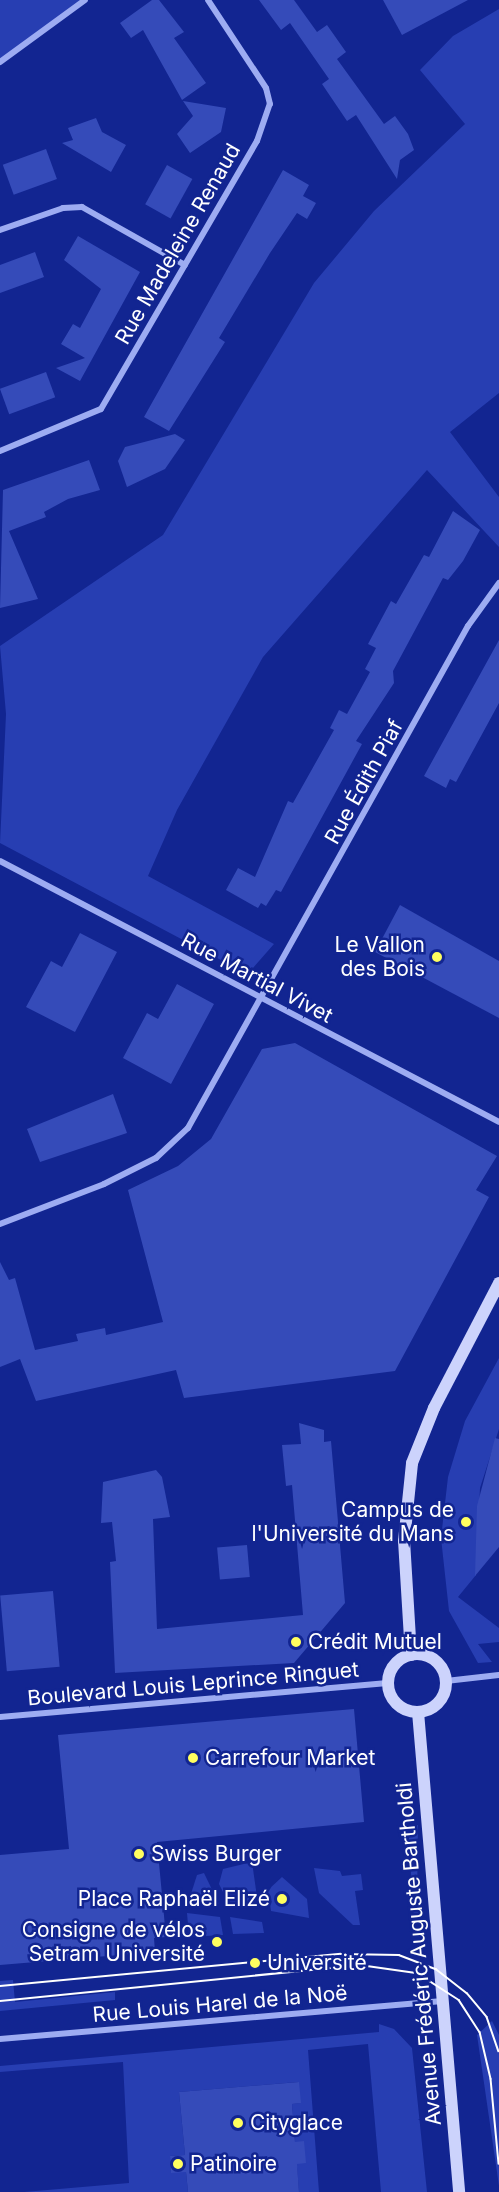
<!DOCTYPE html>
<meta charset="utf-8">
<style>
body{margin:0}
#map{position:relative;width:499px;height:2192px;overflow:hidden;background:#122591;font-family:Inter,sans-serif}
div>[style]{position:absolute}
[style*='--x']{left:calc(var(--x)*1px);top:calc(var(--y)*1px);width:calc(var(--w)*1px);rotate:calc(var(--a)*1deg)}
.green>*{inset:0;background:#273eb2}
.building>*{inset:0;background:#354bb9;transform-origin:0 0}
.street>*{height:6px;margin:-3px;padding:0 3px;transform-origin:3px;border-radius:3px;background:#9dacf2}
.secondary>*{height:12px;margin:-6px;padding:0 6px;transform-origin:6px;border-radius:6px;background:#ccd3fc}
.secondary>.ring{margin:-6px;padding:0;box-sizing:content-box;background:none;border:12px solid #ccd3fc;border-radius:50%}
.tram>*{height:1.5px;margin:-0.75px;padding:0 0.75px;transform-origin:0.75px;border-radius:0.75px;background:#fff}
.dots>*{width:16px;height:16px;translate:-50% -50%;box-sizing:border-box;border:3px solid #122591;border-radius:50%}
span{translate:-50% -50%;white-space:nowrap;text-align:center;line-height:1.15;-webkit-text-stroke:5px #122591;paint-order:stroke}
.street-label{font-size:21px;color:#fff}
.poi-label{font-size:21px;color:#fff}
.right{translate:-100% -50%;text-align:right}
.left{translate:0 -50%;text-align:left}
</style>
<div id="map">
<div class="green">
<i style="clip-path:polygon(0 0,85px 0,0 62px)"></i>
<i style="clip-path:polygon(499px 9px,499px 393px,450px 432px,499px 497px,499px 547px,427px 470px,263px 657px,177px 810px,148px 876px,274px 944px,253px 968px,236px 968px,0 843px,6px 714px,0 646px,163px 535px,314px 283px,374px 211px,465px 124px,420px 70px,453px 36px)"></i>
<i style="clip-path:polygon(499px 1358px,499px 1429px,480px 1488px,476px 1575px,458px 1597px,499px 1628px,499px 1642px,478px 1644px,492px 1662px,478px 1663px,449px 1611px,441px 1538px,448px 1477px,465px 1421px)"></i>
<i style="clip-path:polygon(418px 1825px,417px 1899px,420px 1921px,414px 1921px,408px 1826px)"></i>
<i style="clip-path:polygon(252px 1862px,257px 1897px,253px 1907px,229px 1904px,219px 1884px,223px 1869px)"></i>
<i style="clip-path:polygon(314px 1868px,340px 1871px,342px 1876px,361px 1874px,363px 1890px,355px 1891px,360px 1925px,353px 1925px,319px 1893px)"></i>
<i style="clip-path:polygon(204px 1873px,219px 1904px,189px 1900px,197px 1875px)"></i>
<i style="clip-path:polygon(282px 1877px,307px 1899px,309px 1918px,271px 1911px,268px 1890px)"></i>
<i style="clip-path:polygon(187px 1913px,220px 1917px,223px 1935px,189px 1937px)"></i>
<i style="clip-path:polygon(230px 1917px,262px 1922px,264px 1933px,233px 1934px)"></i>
<i style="clip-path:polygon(13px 1980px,15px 2002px,115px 1992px,115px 2000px,0 2011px,0 1981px)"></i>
<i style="clip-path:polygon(492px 2021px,499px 2035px,499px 2186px,477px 2035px)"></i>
<i style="clip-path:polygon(379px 2024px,394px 2029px,412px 2048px,427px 2192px,381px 2192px,368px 2044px,308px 2050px,319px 2192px,299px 2192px,292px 2104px,300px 2103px,298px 2082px,179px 2092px,185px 2155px,170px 2156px,171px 2172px,186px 2172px,188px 2192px,24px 2192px,129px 2183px,123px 2062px,0 2072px,0 2066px,379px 2032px)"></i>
</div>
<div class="building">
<i style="clip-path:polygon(152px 0,159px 0,184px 32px,174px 38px,206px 83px,182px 100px,143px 30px,131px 38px,120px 23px)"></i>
<i style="clip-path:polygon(259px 0,294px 0,317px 32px,327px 25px,346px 52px,337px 59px,384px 124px,395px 116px,408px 134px,414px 150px,400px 160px,397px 179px,356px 115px,347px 121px,322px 84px,329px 79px,290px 23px,281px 30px)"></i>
<i style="clip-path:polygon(383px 0,468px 0,402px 35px)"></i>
<i style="clip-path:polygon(183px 101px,226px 108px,221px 132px,190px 153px,177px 134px,193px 116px)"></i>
<i style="clip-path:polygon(96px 118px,102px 132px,126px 145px,111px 172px,62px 143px,73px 140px,68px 128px)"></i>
<i style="left:46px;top:149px;width:32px;height:46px;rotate:70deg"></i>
<i style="left:167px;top:165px;width:29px;height:45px;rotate:29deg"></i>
<i style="clip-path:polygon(283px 170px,309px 185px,303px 196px,316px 203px,307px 219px,297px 213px,270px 253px,219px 338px,225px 342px,169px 431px,144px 417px)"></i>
<i style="clip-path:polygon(78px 236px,140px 272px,80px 381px,56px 368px,85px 358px,61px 344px,73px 324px,80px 328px,101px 289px,64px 260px)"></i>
<i style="clip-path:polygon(35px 252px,44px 277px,0 293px,0 265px)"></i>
<i style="left:46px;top:372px;width:27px;height:49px;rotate:70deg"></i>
<i style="clip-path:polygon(175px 434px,185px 440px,165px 469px,127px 487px,118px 461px,125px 447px)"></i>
<i style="clip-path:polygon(89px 460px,100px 490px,68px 499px,44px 512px,46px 517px,9px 531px,38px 599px,0 608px,3px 490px)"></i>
<i style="clip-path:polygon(453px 511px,480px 530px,463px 561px,448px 580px,443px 578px,393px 671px,394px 683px,356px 741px,362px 744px,281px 892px,276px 890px,266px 906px,261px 903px,258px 908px,226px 890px,238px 868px,255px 877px,288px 801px,293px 803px,334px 730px,330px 728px,339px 710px,347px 714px,370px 672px,365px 669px,376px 648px,368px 644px,391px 601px,396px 604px,424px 555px,429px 557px)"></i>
<i style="clip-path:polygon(499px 640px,499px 703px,456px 782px,450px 779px,446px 788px,424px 776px)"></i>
<i style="clip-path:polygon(400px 905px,499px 961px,499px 1018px,375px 952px)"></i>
<i style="clip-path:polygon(80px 933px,117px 952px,75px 1032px,26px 1007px,51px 961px,62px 967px)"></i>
<i style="clip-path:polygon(177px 984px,214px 1004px,171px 1084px,123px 1058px,147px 1013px,158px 1019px)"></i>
<i style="clip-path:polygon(295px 1043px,497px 1156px,476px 1190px,489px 1197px,395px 1371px,184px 1398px,176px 1370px,36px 1401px,20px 1359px,0 1367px,0 1262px,9px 1280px,15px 1278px,35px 1350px,78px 1341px,76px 1334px,105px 1328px,106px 1335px,163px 1322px,128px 1190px,178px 1166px,211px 1139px,262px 1049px)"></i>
<i style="clip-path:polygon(113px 1094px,127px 1133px,40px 1162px,27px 1129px)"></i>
<i style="clip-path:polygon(299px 1423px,324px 1430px,324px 1442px,331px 1441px,345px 1603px,294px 1663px,115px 1673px,110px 1562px,116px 1561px,112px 1522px,101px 1523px,103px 1482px,156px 1470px,162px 1477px,170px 1517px,153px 1519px,157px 1629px,303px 1615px,292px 1485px,286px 1486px,282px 1445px,301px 1444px)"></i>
<i style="clip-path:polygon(495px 1438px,499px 1439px,499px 1547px,475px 1576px,477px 1506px)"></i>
<i style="left:247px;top:1545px;width:32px;height:30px;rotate:85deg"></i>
<i style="left:53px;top:1591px;width:76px;height:53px;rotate:85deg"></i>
<i style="clip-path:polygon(354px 1709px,364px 1822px,157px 1842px,166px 1937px,154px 1938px,155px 1952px,0 1965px,0 1855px,69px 1849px,58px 1735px)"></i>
<i style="clip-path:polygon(299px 2082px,301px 2103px,292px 2104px,295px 2142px,304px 2141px,306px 2163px,297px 2164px,299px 2192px,188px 2192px,186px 2172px,171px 2173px,170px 2156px,185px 2155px,179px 2092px)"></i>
</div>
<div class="street">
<i style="--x:0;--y:62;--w:105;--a:-36.1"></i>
<i style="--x:0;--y:230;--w:67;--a:-19.2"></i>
<i style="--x:63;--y:208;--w:19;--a:-3"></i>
<i style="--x:82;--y:207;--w:118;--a:29.4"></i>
<i style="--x:0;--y:451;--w:109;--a:-22.6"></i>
<i style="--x:101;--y:409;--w:310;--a:-59.8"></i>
<i style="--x:257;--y:141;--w:39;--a:-71"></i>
<i style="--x:270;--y:104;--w:16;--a:-104"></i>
<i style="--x:266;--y:88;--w:105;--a:-123.4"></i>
<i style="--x:0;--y:861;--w:563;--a:27.61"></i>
<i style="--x:0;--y:1224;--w:111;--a:-21"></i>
<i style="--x:104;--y:1184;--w:58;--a:-26.6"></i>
<i style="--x:156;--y:1158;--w:44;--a:-43.2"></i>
<i style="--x:188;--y:1128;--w:575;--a:-60.85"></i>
<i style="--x:468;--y:626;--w:53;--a:-54.2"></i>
<i style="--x:446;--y:1681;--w:53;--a:-6.5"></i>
<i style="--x:0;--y:1717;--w:389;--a:-5"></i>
<i style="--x:0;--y:2039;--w:444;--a:-4.9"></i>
</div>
<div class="secondary">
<i class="ring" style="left:388px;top:1654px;width:46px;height:46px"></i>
<i style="--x:411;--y:1655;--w:114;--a:-93.5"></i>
<i style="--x:404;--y:1541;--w:78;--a:-84.1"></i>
<i style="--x:412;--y:1463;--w:59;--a:-68.2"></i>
<i style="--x:434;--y:1408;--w:141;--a:-62.5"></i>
<i style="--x:418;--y:1712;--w:482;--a:85.1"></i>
</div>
<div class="tram">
<i style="--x:0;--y:1986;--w:342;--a:-5.4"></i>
<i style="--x:341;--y:1954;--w:58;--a:1"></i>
<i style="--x:399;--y:1955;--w:40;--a:21"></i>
<i style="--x:436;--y:1969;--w:39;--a:38"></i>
<i style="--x:467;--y:1993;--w:31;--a:50"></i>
<i style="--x:487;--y:2017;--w:36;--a:71"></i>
<i style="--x:0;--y:2001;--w:362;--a:-5.7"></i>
<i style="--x:360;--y:1965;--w:58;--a:8"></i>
<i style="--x:417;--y:1973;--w:50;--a:32.7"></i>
<i style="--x:459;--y:2000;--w:38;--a:57"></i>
<i style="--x:480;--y:2032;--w:48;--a:76.8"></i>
<i style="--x:491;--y:2079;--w:85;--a:84.6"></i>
</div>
<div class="dots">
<i style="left:437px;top:957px;background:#fffe5f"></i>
<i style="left:466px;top:1522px;background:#fffe5f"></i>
<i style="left:296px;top:1642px;background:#fffe5f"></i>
<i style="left:193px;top:1758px;background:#fffe5f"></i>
<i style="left:139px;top:1854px;background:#fffe5f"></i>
<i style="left:282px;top:1899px;background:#fffe5f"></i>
<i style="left:217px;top:1942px;background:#fffe5f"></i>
<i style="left:255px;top:1963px;background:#fffe5f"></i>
<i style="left:238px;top:2123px;background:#fffe5f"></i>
<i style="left:178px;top:2164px;background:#fffe5f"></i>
</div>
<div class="street-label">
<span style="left:178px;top:244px;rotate:-60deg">Rue Madeleine Renaud</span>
<span style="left:364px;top:782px;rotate:-61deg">Rue Édith Piaf</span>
<span style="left:257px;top:978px;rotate:28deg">Rue Martial Vivet</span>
<span style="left:193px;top:1684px;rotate:-5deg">Boulevard Louis Leprince Ringuet</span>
<span style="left:419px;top:1954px;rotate:-95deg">Avenue Frédéric Auguste Bartholdi</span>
<span style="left:220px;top:2004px;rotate:-5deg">Rue Louis Harel de la Noë</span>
</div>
<div class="poi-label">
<span class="right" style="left:425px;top:957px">Le Vallon<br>des Bois</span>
<span class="right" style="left:454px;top:1522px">Campus de<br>l'Université du Mans</span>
<span class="left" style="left:308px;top:1642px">Crédit Mutuel</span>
<span class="left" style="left:205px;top:1758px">Carrefour Market</span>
<span class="left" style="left:151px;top:1854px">Swiss Burger</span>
<span class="right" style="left:270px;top:1899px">Place Raphaël Elizé</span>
<span class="right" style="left:205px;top:1942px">Consigne de vélos<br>Setram Université</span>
<span class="left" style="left:267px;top:1963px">Université</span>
<span class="left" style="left:250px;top:2123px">Cityglace</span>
<span class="left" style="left:190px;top:2164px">Patinoire</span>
</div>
</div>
